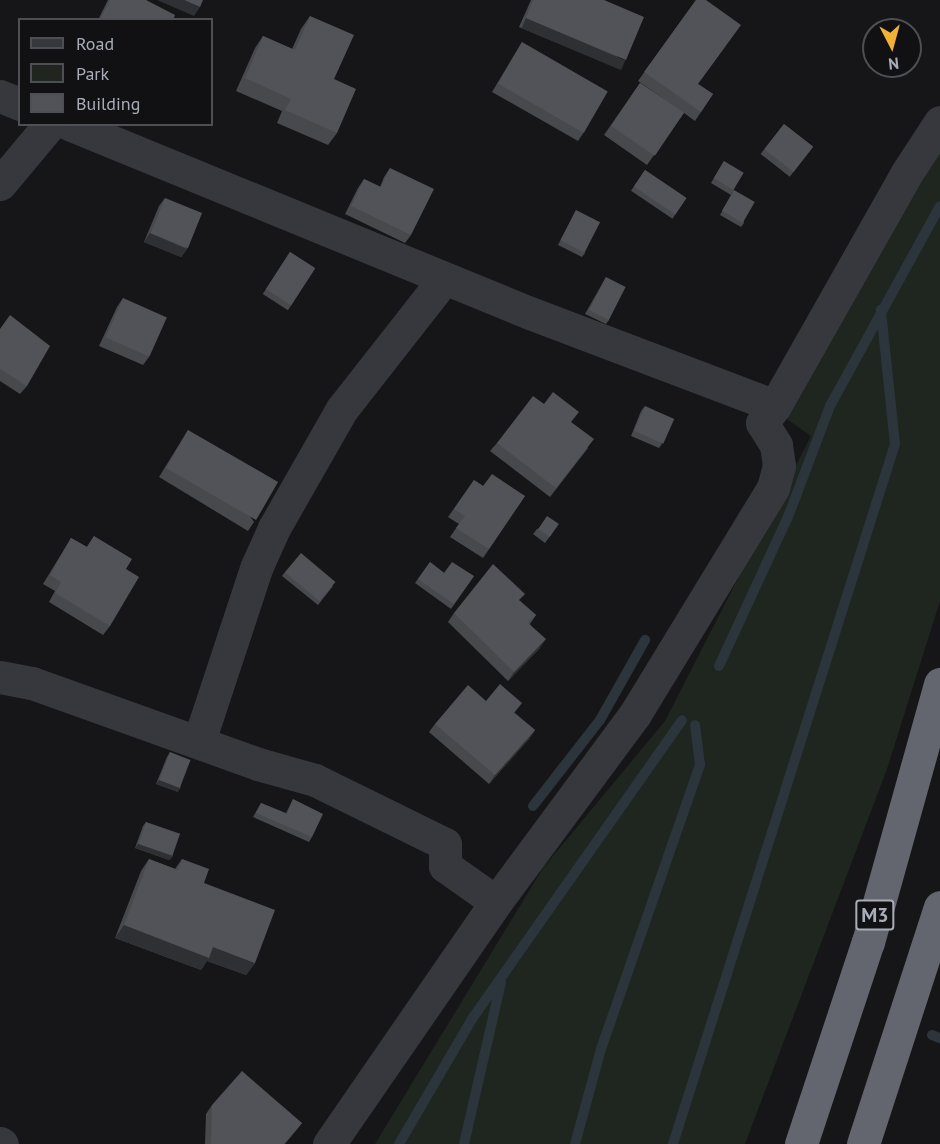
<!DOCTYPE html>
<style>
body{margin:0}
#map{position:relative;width:940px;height:1144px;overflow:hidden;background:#161618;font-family:"PT Sans",sans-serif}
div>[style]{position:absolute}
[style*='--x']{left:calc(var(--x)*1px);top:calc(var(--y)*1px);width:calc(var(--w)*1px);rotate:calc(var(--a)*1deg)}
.green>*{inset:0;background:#1e261f}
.stream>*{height:10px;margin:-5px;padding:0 5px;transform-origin:5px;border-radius:5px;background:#2c353c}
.minor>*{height:33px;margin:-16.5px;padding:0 16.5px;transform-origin:16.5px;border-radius:16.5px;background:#37383d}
.highway>*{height:33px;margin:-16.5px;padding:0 16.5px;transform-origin:16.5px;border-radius:16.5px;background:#63666e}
.wall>*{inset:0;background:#47494d;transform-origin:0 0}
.shaded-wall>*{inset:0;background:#2f3033;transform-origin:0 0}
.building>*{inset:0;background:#525359;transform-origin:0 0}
span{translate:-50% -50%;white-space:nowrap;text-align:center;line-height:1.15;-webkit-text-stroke:4.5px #111113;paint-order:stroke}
.shield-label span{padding:2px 4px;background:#111113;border:2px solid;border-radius:4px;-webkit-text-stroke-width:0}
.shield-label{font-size:20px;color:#a8adb8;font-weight:700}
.legend{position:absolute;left:18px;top:18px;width:195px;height:108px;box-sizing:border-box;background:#111113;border:2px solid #4d4f55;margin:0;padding:8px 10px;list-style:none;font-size:18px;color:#a8adb8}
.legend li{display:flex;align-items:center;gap:12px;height:30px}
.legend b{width:30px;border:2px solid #4d4f55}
.north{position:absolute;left:862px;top:18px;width:60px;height:60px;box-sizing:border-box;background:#111113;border:2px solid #4d4f55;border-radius:50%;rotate:174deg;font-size:16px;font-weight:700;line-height:24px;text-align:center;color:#a8adb8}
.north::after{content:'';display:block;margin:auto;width:21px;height:27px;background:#f2b134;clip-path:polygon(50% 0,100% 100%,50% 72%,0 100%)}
</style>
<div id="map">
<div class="green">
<i style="clip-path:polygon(940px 111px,940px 601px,887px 769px,745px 1144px,375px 1144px,543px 868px,665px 721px,811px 436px,767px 405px)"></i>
</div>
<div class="stream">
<i style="--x:719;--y:666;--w:164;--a:-65.2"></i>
<i style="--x:788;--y:517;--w:119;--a:-69.3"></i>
<i style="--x:830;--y:406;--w:228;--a:-61.2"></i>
<i style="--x:533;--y:806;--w:109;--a:-52.1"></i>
<i style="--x:600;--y:720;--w:92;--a:-60.6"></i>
<i style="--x:932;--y:1035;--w:9;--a:21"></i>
<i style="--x:399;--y:1144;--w:145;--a:-59.7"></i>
<i style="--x:472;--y:1019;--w:365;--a:-54.9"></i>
<i style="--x:464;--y:1144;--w:166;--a:-77.1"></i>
<i style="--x:575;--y:1144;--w:98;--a:-74.7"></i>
<i style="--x:601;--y:1049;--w:301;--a:-70.8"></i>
<i style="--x:700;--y:765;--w:40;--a:-97.1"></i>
<i style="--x:673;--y:1144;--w:734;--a:-72.4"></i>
<i style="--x:895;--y:444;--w:135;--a:-96"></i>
</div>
<div class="minor">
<i style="--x:0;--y:96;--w:22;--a:22"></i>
<i style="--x:69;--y:124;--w:498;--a:22.3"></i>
<i style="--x:530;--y:313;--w:262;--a:20.8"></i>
<i style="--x:775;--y:406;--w:266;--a:-60.5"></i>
<i style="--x:906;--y:174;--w:62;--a:-56.8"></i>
<i style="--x:0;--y:184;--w:78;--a:-50.2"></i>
<i style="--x:0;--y:677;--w:33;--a:11"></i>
<i style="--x:32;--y:683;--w:240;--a:19.7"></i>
<i style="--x:258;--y:764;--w:59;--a:15.7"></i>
<i style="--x:315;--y:780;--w:145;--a:26.2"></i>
<i style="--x:445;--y:844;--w:22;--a:90"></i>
<i style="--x:445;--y:866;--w:62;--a:35.2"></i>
<i style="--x:496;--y:902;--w:294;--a:124.6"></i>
<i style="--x:199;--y:741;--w:184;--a:-71.7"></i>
<i style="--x:257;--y:566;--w:42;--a:-65.9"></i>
<i style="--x:274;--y:528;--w:137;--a:-60.3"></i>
<i style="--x:342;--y:409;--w:165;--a:-51.9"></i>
<i style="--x:496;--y:902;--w:234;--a:-53.5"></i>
<i style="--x:635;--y:714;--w:265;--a:-58.6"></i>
<i style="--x:773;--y:488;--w:23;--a:-75"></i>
<i style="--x:779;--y:466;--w:21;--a:-98"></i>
<i style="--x:776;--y:445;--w:26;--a:-122"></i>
<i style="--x:762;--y:423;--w:21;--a:-53"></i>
<i style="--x:0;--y:1143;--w:2;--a:27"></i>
</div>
<div class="highway">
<i style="--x:801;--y:1144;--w:213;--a:-71.7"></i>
<i style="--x:868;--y:942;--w:268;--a:-74.4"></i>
<i style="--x:863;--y:1144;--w:249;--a:-72"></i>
</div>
<div class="wall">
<i style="clip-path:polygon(108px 0,146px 0,173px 20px,98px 20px)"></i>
<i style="clip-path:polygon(531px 0,604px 0,620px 69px,519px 27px)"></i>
<i style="clip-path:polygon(696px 0,698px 84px,713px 94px,695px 121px,684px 113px,647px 165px,604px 135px,640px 83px,668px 102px,638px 81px)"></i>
<i style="clip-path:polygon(310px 16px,334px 79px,337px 133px,328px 145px,277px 123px,282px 111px,236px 91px,255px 48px,263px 36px,292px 49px,301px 29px)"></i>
<i style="clip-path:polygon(522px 42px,584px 132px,578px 141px,492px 92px)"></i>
<i style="left:784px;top:124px;width:37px;height:38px;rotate:38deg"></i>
<i style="clip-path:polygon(724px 161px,734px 190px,731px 195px,711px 183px)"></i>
<i style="clip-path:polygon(390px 168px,411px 235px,405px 243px,345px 214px,358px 188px,364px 179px,380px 187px,384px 177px)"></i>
<i style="left:645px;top:170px;width:50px;height:25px;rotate:34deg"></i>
<i style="clip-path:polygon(734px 190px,744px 223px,741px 227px,720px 215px)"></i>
<i style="clip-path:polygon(165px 198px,187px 249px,181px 257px,144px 242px,159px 206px)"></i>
<i style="clip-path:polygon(576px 210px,585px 253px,582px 257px,558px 245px)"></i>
<i style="left:290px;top:252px;width:30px;height:50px;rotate:33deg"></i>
<i style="clip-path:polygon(606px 277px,609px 320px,606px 324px,585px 314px)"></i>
<i style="clip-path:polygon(123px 298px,149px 357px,143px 365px,99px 346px,117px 307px)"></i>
<i style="clip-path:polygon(0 329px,27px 386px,20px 394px,0 381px)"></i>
<i style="clip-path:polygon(544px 404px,571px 422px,588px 448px,550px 497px,490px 451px,497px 443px)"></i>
<i style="clip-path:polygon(645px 406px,662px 444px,659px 448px,631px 436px,641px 411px)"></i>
<i style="clip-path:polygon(188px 430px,254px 522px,248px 531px,159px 477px)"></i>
<i style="clip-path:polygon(474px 480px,483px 486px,525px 496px,483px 558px,450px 537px,459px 524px,448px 517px)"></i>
<i style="clip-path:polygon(559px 524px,545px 543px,533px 534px,537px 529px)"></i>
<i style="clip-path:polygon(94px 536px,126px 569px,110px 626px,103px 635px,49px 602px,55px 591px,43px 584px,71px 538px,87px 547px)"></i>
<i style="clip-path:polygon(430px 562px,444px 573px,474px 576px,451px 609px,415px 583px)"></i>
<i style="clip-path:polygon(285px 572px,333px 586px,318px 605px,282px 576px)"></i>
<i style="clip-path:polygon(520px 601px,536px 615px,530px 624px,540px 648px,508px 681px,448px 622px,454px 613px)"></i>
<i style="clip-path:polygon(486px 701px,515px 713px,535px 730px,529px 739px,489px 784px,429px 732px,435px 724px)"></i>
<i style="clip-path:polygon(170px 752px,178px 792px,156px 784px,167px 757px)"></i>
<i style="clip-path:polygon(293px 799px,312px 837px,309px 842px,253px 817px,261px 803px,286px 813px)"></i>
<i style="clip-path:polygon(146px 822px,173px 856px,169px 860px,135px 848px,143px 826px)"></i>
<i style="clip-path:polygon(149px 859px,175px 869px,182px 859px,204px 883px,255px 963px,246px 975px,207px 961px,201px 970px,115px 938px,141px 871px)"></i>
<i style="clip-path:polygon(212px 1105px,302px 1123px,285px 1144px,205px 1144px,206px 1114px)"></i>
</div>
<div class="shaded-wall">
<i style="clip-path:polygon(157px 0,184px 0,200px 7px,194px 16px)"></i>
<i style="left:526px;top:18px;width:108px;height:11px;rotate:23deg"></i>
<i style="clip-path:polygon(150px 233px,187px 249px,181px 257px,144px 242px)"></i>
<i style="clip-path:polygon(546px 639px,540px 648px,508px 681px,514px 672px)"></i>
<i style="clip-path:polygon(535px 730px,529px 739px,489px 784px,495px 775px)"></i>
<i style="clip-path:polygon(159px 780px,181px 787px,178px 792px,156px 784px)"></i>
<i style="clip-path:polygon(138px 844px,173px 856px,169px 860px,135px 848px)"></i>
<i style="clip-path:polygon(124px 925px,213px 947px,255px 963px,246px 975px,207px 961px,201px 970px,115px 938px)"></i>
<i style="clip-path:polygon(302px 1123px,296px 1131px,285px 1144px,284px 1144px)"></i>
</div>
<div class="building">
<i style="clip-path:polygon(110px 0,146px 0,175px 15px,173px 20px,100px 20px)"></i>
<i style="clip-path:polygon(184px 0,203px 0,200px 7px)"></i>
<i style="clip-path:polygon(533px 0,604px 0,644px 17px,626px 60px,526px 18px)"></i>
<i style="clip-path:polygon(696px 0,706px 0,741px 25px,698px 84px,713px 94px,701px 112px,644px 72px)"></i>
<i style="clip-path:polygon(310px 16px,354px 35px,334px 79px,356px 89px,337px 133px,285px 110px,291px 99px,245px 78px,263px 36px,295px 50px)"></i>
<i style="left:522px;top:42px;width:99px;height:48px;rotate:30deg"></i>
<i style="left:640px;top:83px;width:53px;height:52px;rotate:34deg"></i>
<i style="left:784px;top:124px;width:37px;height:32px;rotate:38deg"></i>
<i style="left:724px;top:161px;width:23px;height:20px;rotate:31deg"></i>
<i style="clip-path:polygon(390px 168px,434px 189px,411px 235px,351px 206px,364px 179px,381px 187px)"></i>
<i style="left:645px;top:170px;width:50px;height:20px;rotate:34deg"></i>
<i style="left:734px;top:190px;width:24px;height:24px;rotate:30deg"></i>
<i style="left:165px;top:198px;width:40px;height:38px;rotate:22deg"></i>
<i style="left:576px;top:210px;width:27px;height:34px;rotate:27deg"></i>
<i style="left:290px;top:252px;width:30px;height:44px;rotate:33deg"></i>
<i style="left:606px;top:277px;width:22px;height:37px;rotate:27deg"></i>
<i style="left:123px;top:298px;width:48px;height:43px;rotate:24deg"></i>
<i style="clip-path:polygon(10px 315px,50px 346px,27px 386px,0 369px,0 329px)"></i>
<i style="clip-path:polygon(553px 392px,579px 412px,571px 422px,594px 439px,556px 488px,497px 443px,533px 396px,544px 404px)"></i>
<i style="left:645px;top:406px;width:32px;height:27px;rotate:24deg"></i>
<i style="left:188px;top:430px;width:104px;height:44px;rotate:30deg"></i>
<i style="clip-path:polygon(492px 474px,525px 496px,489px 549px,456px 528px,465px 516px,454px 509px,474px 480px,483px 486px)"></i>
<i style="left:547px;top:516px;width:14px;height:16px;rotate:34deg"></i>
<i style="clip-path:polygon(94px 536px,132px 559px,126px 569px,139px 577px,110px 626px,55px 593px,61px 582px,50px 575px,71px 538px,87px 547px)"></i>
<i style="left:301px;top:553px;width:45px;height:25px;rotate:40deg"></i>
<i style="clip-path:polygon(430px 562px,444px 573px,452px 562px,474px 576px,454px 604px,418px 579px)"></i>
<i style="clip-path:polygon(493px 564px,525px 594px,519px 600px,536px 615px,528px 623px,546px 639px,514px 672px,454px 613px)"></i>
<i style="clip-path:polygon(500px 684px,522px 703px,514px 713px,535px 730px,495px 775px,435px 724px,468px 685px,486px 701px)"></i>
<i style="left:170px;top:752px;width:22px;height:30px;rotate:21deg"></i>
<i style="clip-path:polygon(293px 799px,323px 814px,312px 837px,256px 813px,261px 803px,287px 814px)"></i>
<i style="left:146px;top:822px;width:36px;height:23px;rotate:19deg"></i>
<i style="clip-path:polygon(149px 859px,178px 870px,182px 859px,209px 869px,204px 883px,275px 910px,255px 963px,213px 947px,209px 958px,124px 925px)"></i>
<i style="clip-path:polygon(242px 1071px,302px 1123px,284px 1144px,211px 1144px,212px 1105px)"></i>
</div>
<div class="shield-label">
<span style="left:875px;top:915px">M3</span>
</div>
<ul class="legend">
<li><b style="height:8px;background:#37383d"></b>Road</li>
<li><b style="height:16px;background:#1e261f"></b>Park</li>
<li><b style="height:16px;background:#525359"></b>Building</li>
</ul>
<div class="north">N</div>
</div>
